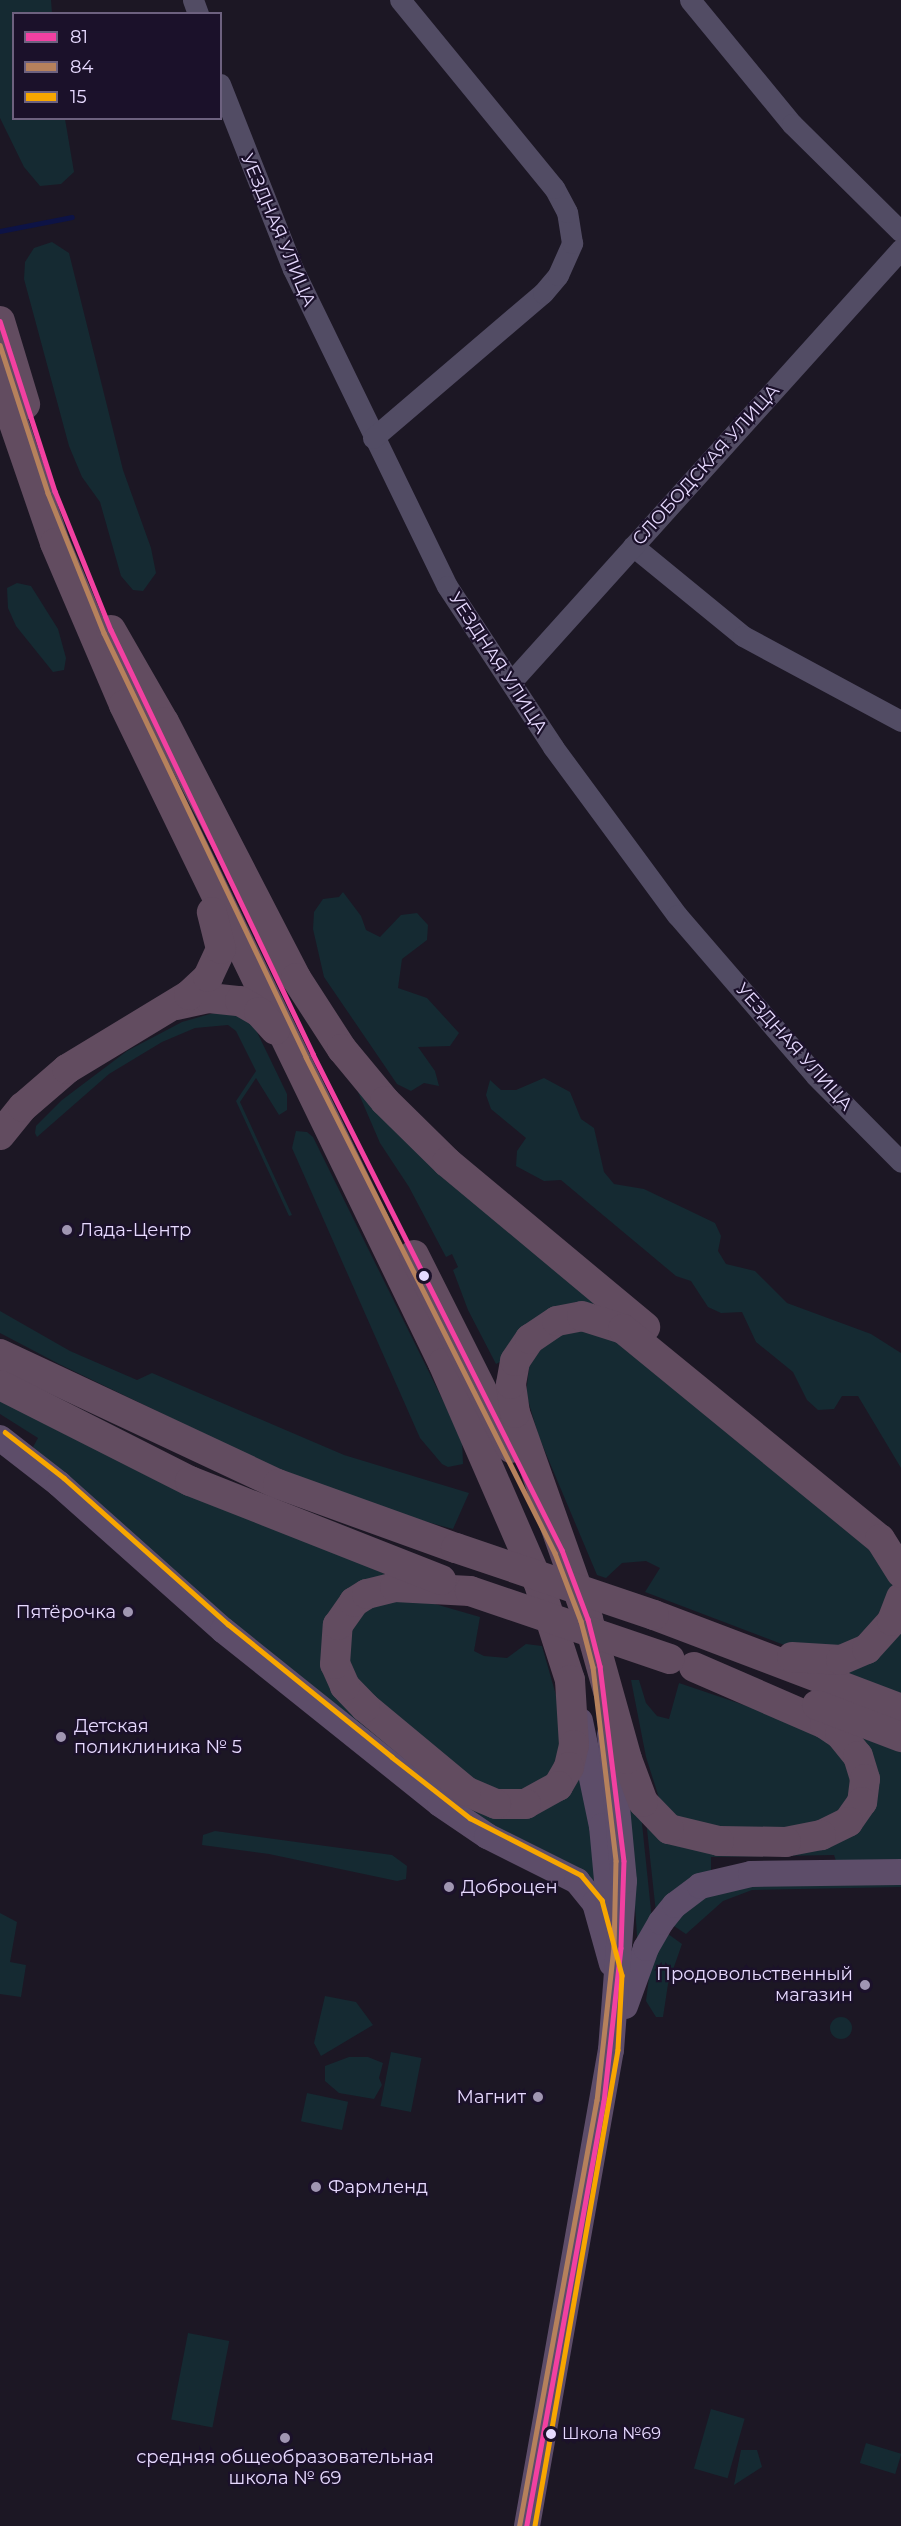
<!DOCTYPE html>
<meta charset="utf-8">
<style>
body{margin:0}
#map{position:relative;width:901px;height:2526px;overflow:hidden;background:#1c1724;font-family:Montserrat,sans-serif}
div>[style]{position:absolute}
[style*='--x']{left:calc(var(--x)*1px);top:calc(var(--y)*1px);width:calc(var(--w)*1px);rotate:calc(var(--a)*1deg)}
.green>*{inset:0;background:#152a32;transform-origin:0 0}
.round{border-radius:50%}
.stream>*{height:4.5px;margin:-2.25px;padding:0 2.25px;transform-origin:2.25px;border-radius:2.25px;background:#0d1345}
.minor>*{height:21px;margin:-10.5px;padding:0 10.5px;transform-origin:10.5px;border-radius:10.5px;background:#524c64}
.major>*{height:26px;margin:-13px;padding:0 13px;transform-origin:13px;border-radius:13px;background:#5d4d69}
.highway>*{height:30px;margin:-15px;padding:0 15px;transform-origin:15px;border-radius:15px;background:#624c60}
.highway-bridge>*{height:30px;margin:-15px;padding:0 15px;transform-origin:15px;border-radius:15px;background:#624c60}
.bus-1>*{height:4.5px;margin:-2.25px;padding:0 2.25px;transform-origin:2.25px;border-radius:2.25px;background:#f240a1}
.bus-2>*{height:4.5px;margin:-2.25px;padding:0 2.25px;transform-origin:2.25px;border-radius:2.25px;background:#b6815c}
.bus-3>*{height:4.5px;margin:-2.25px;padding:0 2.25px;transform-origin:2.25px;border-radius:2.25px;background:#f7a600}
.dots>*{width:16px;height:16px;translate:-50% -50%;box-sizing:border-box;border:3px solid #1b112a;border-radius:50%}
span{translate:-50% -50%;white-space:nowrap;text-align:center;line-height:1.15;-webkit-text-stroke:4.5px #1b112a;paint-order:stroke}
.bus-label{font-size:16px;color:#e7daff}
.left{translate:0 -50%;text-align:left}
.street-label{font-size:18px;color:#e7daff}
.poi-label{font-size:18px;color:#e7daff}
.right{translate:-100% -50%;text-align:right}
.legend{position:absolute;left:12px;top:12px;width:210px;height:108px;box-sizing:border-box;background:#1b112a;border:2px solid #6d617f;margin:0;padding:8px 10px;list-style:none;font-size:18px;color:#e7daff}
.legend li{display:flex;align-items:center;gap:12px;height:30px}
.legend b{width:30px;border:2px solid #6d617f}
</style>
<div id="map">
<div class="green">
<i style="clip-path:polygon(0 0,51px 0,52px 13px,14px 14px,14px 118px,65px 119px,74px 172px,61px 184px,40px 186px,24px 167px,0 118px)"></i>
<i style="clip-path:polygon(52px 242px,69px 253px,123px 470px,151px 548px,156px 573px,143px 591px,133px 590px,121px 576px,100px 502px,82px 477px,69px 446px,24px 279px,25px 262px,34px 248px)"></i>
<i style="clip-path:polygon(17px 583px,31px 586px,58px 629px,66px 658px,64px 670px,53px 672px,16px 626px,8px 608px,7px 588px)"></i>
<i style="clip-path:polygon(343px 892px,361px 916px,366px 930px,380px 937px,401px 915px,417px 913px,428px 925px,427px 940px,402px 959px,398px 988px,427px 998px,459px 1033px,450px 1046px,418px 1047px,435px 1071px,439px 1086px,424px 1083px,411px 1091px,397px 1084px,324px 977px,313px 929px,314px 912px,323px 899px,339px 897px)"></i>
<i style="clip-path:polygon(224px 1010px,246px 1018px,256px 1030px,287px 1094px,287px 1110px,279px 1115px,256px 1078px,240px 1102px,292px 1215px,289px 1216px,236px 1101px,256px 1071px,236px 1031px,228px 1025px,195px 1028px,162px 1042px,109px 1074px,37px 1137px,35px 1133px,36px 1126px,62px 1100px,127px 1051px,182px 1022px)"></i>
<i style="clip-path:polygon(544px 1078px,570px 1092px,581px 1119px,594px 1128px,604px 1172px,614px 1184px,644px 1189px,715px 1223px,721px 1236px,718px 1251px,726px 1264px,755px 1271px,787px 1303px,871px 1334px,901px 1353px,901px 1468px,858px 1396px,842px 1396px,834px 1409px,818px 1410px,807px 1400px,793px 1372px,756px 1342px,742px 1312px,721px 1313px,708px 1307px,691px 1281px,676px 1276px,561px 1180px,544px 1181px,516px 1166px,517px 1151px,526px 1138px,491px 1109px,486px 1095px,490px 1080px,501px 1090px,516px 1090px)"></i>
<i style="clip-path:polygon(355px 1085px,603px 1307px,496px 1364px,468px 1310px,453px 1270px,458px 1267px,452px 1254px,446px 1257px,409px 1187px,380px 1143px)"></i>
<i style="clip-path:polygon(296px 1131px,307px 1132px,313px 1137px,462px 1439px,463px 1464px,448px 1467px,442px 1464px,420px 1438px,292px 1148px)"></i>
<i style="clip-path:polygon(0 1311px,70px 1351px,137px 1380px,152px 1373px,344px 1455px,469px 1493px,453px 1529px,383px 1510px,265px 1463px,59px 1364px,0 1333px)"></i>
<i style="clip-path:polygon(601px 1328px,863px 1535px,895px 1579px,892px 1601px,854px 1646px,792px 1648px,645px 1592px,660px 1568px,646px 1561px,622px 1563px,606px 1578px,597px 1575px,539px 1437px,526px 1394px,529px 1367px,542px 1346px,559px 1332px)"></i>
<i style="clip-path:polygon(0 1400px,394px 1578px,324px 1652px,484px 1810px,582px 1758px,600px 1896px,503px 1837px,204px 1602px,33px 1447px,38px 1438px,0 1414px)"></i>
<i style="clip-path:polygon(384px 1598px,435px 1604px,480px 1617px,474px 1651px,484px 1656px,507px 1658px,526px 1644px,542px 1646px,566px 1730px,552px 1781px,497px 1798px,352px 1682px,345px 1635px,368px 1605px)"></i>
<i style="clip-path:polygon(901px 1624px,901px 1695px,838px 1671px)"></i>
<i style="clip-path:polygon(631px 1680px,639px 1680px,646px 1703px,657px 1716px,669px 1719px,679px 1683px,815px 1729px,853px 1770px,848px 1805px,806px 1829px,687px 1827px,660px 1801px,646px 1757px)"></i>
<i style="clip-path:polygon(856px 1736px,901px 1751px,901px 1859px,836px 1861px,834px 1855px,711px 1857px,711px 1873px,656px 1913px,646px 1820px,848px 1837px)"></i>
<i style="clip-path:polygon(627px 1789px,641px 1814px,652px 1920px,638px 1950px)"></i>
<i style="clip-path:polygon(215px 1831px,392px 1855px,407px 1866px,406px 1879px,397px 1881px,269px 1854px,202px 1845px,203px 1835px)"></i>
<i style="clip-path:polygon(901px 1880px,901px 1887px,752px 1890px,723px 1901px,686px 1934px,671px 1924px,680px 1912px,722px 1886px)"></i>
<i style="clip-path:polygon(0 1913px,17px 1922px,10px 1962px,26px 1965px,21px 1997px,0 1994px)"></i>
<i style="clip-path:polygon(664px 1931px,682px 1944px,668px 1984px,663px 2017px,656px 2017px,646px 2001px,650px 1969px)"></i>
<i style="clip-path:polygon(325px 1996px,356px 2002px,373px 2025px,321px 2056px,314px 2043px)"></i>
<i class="round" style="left:830px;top:2017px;width:22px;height:22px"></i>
<i style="left:391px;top:2052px;width:31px;height:55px;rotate:11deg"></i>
<i style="clip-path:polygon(349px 2057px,368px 2057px,383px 2063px,379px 2078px,382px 2085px,374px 2099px,339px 2093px,325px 2081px,325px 2066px)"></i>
<i style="left:307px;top:2093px;width:42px;height:29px;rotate:12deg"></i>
<i style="left:188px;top:2333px;width:42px;height:88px;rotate:11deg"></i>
<i style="left:711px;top:2409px;width:35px;height:62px;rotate:16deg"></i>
<i style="left:866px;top:2443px;width:37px;height:21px;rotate:17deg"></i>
<i style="clip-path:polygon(741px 2450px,757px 2450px,762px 2467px,734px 2485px)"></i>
</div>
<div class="stream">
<i style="--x:0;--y:231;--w:73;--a:-11"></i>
</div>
<div class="minor">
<i style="--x:193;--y:0;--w:15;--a:70"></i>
<i style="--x:690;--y:0;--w:161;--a:50.6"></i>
<i style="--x:792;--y:124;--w:153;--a:44.7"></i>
<i style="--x:220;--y:84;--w:199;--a:68.5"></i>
<i style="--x:293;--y:269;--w:352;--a:64.1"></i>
<i style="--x:447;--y:586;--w:193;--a:56.6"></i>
<i style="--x:553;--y:747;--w:209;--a:53.6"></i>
<i style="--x:677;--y:915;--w:211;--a:49.2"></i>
<i style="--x:815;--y:1075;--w:122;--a:45.3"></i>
<i style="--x:373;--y:438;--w:223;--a:-40.5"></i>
<i style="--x:543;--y:293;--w:23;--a:-50"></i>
<i style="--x:558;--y:275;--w:35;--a:-66"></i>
<i style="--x:572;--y:243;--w:31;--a:-99"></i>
<i style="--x:567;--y:212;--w:27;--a:-118"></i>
<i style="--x:554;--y:188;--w:243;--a:-129.3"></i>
<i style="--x:633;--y:546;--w:142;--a:39.3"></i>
<i style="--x:743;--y:636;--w:179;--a:28.3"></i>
<i style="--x:511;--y:682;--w:583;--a:-47.99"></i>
</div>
<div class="major">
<i style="--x:0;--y:1438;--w:75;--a:37.9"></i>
<i style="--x:59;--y:1484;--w:220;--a:41.7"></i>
<i style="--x:223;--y:1630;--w:278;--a:38.7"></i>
<i style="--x:440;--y:1804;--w:57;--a:34.2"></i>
<i style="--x:487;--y:1836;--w:101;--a:26.6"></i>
<i style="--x:577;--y:1881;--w:28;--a:51"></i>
<i style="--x:595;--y:1903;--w:63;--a:74.4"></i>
<i style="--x:580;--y:1721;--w:107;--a:78.2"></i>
<i style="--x:602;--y:1826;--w:75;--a:84.7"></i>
<i style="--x:625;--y:2006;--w:62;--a:-70.1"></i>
<i style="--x:646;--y:1948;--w:30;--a:-60"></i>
<i style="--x:661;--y:1922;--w:22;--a:-51"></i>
<i style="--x:675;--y:1905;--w:31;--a:-37"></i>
<i style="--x:700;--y:1886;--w:52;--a:-13.2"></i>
<i style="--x:751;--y:1874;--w:150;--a:-0.8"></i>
<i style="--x:527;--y:2526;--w:483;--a:-80"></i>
<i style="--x:611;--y:2050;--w:169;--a:-85.6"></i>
<i style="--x:624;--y:1881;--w:148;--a:-95.4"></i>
</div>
<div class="highway">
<i style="--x:0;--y:321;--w:87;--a:73.2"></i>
<i style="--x:0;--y:383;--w:169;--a:71"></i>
<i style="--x:55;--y:543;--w:176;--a:66.9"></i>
<i style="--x:124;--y:705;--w:731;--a:64.14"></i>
<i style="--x:443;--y:1363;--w:238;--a:66.5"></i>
<i style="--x:538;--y:1581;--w:104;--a:72.1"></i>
<i style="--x:570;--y:1680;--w:65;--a:86.5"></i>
<i style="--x:574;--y:1745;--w:23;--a:103"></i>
<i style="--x:569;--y:1767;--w:22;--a:120"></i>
<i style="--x:558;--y:1786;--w:37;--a:151"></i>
<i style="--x:526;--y:1804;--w:30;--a:180"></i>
<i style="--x:496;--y:1804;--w:33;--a:-157"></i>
<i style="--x:466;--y:1791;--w:131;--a:-140.3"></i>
<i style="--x:365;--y:1707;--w:29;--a:-134"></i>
<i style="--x:345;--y:1686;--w:24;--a:-114"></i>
<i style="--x:335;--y:1664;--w:39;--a:-86"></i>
<i style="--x:338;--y:1625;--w:28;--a:-55"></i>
<i style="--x:354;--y:1602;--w:15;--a:-32"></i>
<i style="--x:367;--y:1594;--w:29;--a:-14"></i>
<i style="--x:395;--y:1587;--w:75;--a:3.1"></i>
<i style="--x:111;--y:630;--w:106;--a:60.1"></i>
<i style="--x:164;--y:722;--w:288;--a:62.7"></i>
<i style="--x:296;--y:978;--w:85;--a:57.1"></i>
<i style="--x:342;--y:1049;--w:67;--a:50.4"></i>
<i style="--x:385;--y:1101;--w:87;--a:44.5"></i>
<i style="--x:447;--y:1162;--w:258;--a:39.8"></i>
<i style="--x:176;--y:1005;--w:34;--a:-12"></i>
<i style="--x:209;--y:998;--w:31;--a:6"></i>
<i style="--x:240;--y:1001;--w:22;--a:30"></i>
<i style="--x:259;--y:1012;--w:24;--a:48"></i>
<i style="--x:0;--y:1135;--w:36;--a:-51"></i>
<i style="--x:23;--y:1107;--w:58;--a:-40.8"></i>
<i style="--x:67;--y:1069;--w:143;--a:-31.2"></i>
<i style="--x:189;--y:995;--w:26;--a:-43"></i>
<i style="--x:208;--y:977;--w:31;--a:-65"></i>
<i style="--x:221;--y:949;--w:38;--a:-104"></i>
<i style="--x:414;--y:1255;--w:216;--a:63.3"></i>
<i style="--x:0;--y:1354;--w:307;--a:25.1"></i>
<i style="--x:278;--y:1484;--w:189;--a:19.8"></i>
<i style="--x:0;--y:1385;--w:213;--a:26.8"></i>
<i style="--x:190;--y:1481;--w:270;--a:21.5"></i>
<i style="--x:654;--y:1615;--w:264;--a:20.8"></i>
<i style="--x:792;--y:1657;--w:49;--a:3.5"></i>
<i style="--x:841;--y:1660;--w:28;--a:-23"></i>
<i style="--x:867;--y:1649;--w:38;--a:-48"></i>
<i style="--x:892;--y:1621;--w:25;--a:-69"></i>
<i style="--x:694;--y:1667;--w:143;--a:23.5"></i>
<i style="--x:825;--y:1724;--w:18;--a:34"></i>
<i style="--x:840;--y:1734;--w:28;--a:51"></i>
<i style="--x:858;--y:1756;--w:24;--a:73"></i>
<i style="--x:865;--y:1779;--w:23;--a:97"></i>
<i style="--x:862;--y:1802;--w:24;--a:125"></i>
<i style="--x:848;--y:1822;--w:30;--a:154"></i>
<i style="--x:821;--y:1835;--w:36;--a:169"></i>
<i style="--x:786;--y:1842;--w:67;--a:-179.1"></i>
<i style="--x:719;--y:1841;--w:51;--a:-166.5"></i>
<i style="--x:669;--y:1829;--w:37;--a:-134"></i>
<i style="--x:643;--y:1802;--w:46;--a:-110.4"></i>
<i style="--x:627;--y:1759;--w:145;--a:-105.6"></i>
<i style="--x:588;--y:1619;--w:219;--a:-109.5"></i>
<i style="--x:515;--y:1413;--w:29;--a:-98"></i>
<i style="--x:511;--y:1384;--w:23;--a:-80"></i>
<i style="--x:515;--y:1361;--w:27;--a:-56"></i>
<i style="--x:530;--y:1339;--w:32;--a:-34"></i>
<i style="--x:557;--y:1321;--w:25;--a:-11"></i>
<i style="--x:582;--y:1316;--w:43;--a:17.6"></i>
<i style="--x:623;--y:1329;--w:332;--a:39.3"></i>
<i style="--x:880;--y:1539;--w:40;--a:58"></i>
<i style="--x:817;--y:1705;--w:90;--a:20.9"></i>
</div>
<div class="highway-bridge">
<i style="--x:456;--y:1548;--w:209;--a:18.7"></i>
<i style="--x:470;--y:1591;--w:211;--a:18.8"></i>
</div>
<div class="bus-1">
<i style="--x:0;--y:321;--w:179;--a:72.1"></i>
<i style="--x:55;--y:491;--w:150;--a:68.1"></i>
<i style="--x:111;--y:630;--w:470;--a:64.5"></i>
<i style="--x:313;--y:1054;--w:555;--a:63.34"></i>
<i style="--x:562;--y:1550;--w:74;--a:69.4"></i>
<i style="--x:588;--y:1619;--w:49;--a:75.7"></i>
<i style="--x:600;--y:1666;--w:196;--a:83"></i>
<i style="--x:624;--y:1861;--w:87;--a:92"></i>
<i style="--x:621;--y:1948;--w:154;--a:96.3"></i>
<i style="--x:604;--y:2101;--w:432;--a:100.3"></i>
</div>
<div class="bus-2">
<i style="--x:0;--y:345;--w:156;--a:72"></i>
<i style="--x:48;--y:493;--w:151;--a:68.2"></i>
<i style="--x:104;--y:633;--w:470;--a:64.5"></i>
<i style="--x:306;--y:1057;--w:555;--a:63.34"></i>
<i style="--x:555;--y:1553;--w:73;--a:69.1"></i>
<i style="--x:581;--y:1621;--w:48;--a:75.4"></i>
<i style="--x:593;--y:1667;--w:195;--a:83.2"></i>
<i style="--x:616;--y:1861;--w:86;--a:91.3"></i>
<i style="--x:614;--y:1947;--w:154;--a:96.3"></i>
<i style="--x:597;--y:2100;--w:432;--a:100.3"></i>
</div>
<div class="bus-3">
<i style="--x:5;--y:1432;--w:75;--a:37.9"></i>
<i style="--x:64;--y:1478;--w:220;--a:41.7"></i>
<i style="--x:228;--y:1624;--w:211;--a:39"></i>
<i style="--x:392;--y:1757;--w:99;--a:38"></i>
<i style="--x:470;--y:1818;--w:125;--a:27.2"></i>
<i style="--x:581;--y:1875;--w:33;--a:50"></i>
<i style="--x:602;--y:1900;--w:78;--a:75.1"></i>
<i style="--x:622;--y:1975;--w:75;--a:93.1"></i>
<i style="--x:618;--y:2050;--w:483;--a:99.9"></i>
</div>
<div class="dots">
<i style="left:67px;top:1230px;background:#a096b2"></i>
<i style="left:424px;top:1276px;background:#e7daff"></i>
<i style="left:128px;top:1612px;background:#a096b2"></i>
<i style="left:61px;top:1737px;background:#a096b2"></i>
<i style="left:449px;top:1887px;background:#a096b2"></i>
<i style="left:865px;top:1985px;background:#a096b2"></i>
<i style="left:538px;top:2097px;background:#a096b2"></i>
<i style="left:316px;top:2187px;background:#a096b2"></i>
<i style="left:551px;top:2434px;background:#e7daff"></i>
<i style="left:285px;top:2438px;background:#a096b2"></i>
</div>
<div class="bus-label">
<span class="left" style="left:562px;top:2434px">Школа №69</span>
</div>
<div class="street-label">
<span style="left:278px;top:230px;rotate:67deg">УЕЗДНАЯ УЛИЦА</span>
<span style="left:706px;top:465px;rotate:-48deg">СЛОБОДСКАЯ УЛИЦА</span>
<span style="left:498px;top:663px;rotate:57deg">УЕЗДНАЯ УЛИЦА</span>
<span style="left:794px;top:1047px;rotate:48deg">УЕЗДНАЯ УЛИЦА</span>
</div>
<div class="poi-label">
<span class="left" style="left:79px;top:1230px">Лада-Центр</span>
<span class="right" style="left:116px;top:1612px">Пятёрочка</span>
<span class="left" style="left:74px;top:1737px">Детская<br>поликлиника № 5</span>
<span class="left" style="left:461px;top:1887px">Доброцен</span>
<span class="right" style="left:853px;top:1985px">Продовольственный<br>магазин</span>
<span class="right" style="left:526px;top:2097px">Магнит</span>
<span class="left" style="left:328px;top:2187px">Фармленд</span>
<span style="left:285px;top:2468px">средняя общеобразовательная<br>школа № 69</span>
</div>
<ul class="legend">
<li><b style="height:8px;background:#f240a1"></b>81</li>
<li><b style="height:8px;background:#b6815c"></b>84</li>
<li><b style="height:8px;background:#f7a600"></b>15</li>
</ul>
</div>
